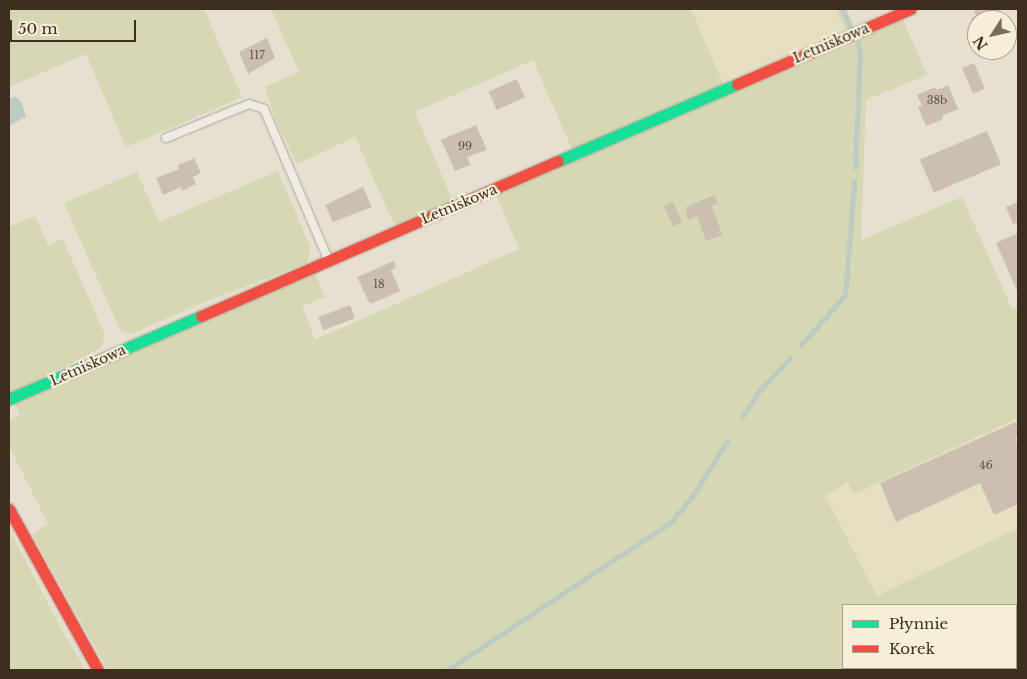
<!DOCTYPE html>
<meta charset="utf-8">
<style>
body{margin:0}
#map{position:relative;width:1027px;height:679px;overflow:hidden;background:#e7e0d1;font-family:"Libre Baskerville",serif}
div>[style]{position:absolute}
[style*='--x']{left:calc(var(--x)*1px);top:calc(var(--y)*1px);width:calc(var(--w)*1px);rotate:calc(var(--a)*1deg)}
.farmland>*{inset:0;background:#e6dfc2}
.green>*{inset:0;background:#d6d7b3}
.water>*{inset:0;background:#bcccc2}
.stream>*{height:5px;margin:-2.5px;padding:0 2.5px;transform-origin:2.5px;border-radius:2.5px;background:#bcccc2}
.building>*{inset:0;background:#cbbfb2;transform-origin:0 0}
.roads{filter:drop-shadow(0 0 1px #ada599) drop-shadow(0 0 1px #ada599)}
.lane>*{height:8px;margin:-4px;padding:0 4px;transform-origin:4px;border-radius:4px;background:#efebe3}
.fast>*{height:11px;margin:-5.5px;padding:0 5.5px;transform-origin:5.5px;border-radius:5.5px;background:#16e098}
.jam>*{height:11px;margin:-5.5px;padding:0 5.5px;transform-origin:5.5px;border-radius:5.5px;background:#f24e42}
span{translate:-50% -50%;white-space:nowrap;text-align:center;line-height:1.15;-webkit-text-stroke:4.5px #f7eed8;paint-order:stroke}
.number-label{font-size:11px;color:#605244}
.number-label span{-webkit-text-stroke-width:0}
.street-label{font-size:14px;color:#3d2e20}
.frame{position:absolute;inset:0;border:10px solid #3d2e20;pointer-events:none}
.legend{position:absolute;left:842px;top:604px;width:175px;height:65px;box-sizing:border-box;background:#f7eed8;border:1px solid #ada18e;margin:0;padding:6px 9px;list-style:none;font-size:15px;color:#3d2e20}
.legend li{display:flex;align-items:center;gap:10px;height:25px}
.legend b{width:25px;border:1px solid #ada18e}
.north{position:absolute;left:967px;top:10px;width:50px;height:50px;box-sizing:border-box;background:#f7eed8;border:1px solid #ada18e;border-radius:50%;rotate:235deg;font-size:14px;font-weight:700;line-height:20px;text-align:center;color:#3d2e20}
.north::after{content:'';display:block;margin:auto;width:18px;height:22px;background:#786c5e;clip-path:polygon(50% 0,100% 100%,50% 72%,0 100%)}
.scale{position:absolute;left:10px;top:20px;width:126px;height:22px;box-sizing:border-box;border:2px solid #3d2e20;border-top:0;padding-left:6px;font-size:15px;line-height:18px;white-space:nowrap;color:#3d2e20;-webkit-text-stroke:4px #f7eed8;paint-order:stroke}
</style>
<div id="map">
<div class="farmland">
<i style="clip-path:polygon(691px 9px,836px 9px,847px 32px,723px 84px)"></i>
<i style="clip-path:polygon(1018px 418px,1018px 528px,876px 596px,825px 495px,848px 482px,853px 494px)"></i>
</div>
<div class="green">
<i style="clip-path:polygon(9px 9px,204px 9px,242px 97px,126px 147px,86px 54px,9px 87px)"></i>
<i style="clip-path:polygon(271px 9px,691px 9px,723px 84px,572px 149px,533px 60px,415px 112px,453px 202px,395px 227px,355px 137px,297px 164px,275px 118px,265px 87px,299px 72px)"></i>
<i style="clip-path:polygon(836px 9px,847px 9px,855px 29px,847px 32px)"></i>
<i style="clip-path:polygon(evenodd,903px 20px,927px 75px,866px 100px,861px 240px,962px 197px,1012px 309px,1018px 307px,1018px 418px,853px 494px,848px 482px,825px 496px,877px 596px,1018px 528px,1018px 670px,108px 670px,32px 534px,48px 524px,9px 446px,9px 421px,20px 415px,14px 403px,315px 274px,325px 297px,302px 306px,315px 340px,519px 249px,496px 194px,903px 20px,843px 605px,1016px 605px,1016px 668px,843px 668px,843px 605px)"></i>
<i style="clip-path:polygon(278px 171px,311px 249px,307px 263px,195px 306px,131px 334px,120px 330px,64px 203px,137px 172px,159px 222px)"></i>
<i style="clip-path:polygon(35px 216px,48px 245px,63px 239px,105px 335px,101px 348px,9px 395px,9px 227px)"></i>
<i style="clip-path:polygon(9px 529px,63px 632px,86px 670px,9px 670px)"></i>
</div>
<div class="water">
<i style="clip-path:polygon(14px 97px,18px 98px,22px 103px,26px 117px,10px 125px,9px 99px)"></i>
</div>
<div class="stream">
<i style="--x:842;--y:9;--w:22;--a:66"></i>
<i style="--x:855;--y:167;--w:113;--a:-87.5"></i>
<i style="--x:860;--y:54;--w:12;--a:-99"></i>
<i style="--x:801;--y:345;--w:67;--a:-48.7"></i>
<i style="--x:845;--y:295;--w:113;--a:-85.4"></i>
<i style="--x:743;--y:416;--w:31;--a:-57"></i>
<i style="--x:760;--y:390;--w:44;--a:-46.8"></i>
<i style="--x:447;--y:670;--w:267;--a:-33.4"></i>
<i style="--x:670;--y:523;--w:34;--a:-50"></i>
<i style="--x:692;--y:497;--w:66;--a:-58"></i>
</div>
<div class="building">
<i style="clip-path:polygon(980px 9px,999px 9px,1004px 19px,977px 20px,977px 33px,971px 18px,976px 16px,974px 11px)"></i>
<i style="clip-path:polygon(267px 38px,275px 58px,248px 74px,239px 52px)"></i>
<i style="left:974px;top:63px;width:28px;height:13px;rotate:67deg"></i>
<i style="left:517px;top:79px;width:20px;height:31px;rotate:66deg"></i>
<i style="clip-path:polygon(948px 85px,958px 109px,942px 116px,943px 119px,926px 126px,918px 107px,922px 106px,917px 95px,935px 87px,937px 90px)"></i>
<i style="clip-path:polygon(476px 125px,487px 150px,467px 157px,470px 165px,455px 171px,441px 140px)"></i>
<i style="left:987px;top:131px;width:36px;height:73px;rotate:67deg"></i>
<i style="clip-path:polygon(194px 158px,201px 173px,193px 177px,196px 184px,182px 191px,181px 187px,163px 195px,156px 178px,179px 169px,178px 165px)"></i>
<i style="clip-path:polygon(363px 187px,372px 207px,333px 222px,325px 205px)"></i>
<i style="clip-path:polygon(714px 195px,718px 204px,712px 206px,722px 235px,706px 241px,697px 216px,688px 220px,686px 207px)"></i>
<i style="left:673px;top:202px;width:22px;height:10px;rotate:66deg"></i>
<i style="clip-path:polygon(1018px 202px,1018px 222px,1013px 224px,1006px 207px)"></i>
<i style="clip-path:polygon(1018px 233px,1018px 293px,996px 243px)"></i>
<i style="clip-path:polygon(394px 261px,396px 268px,391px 270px,400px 291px,370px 304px,357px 277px)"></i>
<i style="left:350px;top:305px;width:14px;height:34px;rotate:69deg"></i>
<i style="clip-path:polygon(1018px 421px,1018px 437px,1015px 438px,1018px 446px,1018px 504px,994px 515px,980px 483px,896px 522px,880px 483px)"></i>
</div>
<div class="roads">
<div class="lane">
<i style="--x:166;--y:138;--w:90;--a:-22.3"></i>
<i style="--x:249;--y:104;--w:16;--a:18"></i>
<i style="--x:264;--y:109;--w:163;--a:66.9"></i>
</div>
<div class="fast">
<i style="--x:558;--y:161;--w:195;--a:-23.3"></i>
<i style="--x:9;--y:399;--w:209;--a:-23.4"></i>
</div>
<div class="jam">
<i style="--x:737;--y:84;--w:189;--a:-23.4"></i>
<i style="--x:201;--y:316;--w:389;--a:-23.5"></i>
<i style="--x:9;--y:509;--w:184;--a:61.1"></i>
</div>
</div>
<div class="number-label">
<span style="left:257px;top:55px">117</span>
<span style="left:937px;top:100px">38b</span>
<span style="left:465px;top:146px">99</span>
<span style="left:379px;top:284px">18</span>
<span style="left:986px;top:465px">46</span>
</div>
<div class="street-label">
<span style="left:831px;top:43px;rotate:-23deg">Letniskowa</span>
<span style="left:459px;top:204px;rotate:-23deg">Letniskowa</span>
<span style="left:88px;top:365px;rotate:-24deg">Letniskowa</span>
</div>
<div class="frame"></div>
<ul class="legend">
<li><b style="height:6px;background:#16e098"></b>Płynnie</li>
<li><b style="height:6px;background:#f24e42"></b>Korek</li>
</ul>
<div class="north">N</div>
<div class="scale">50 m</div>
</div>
